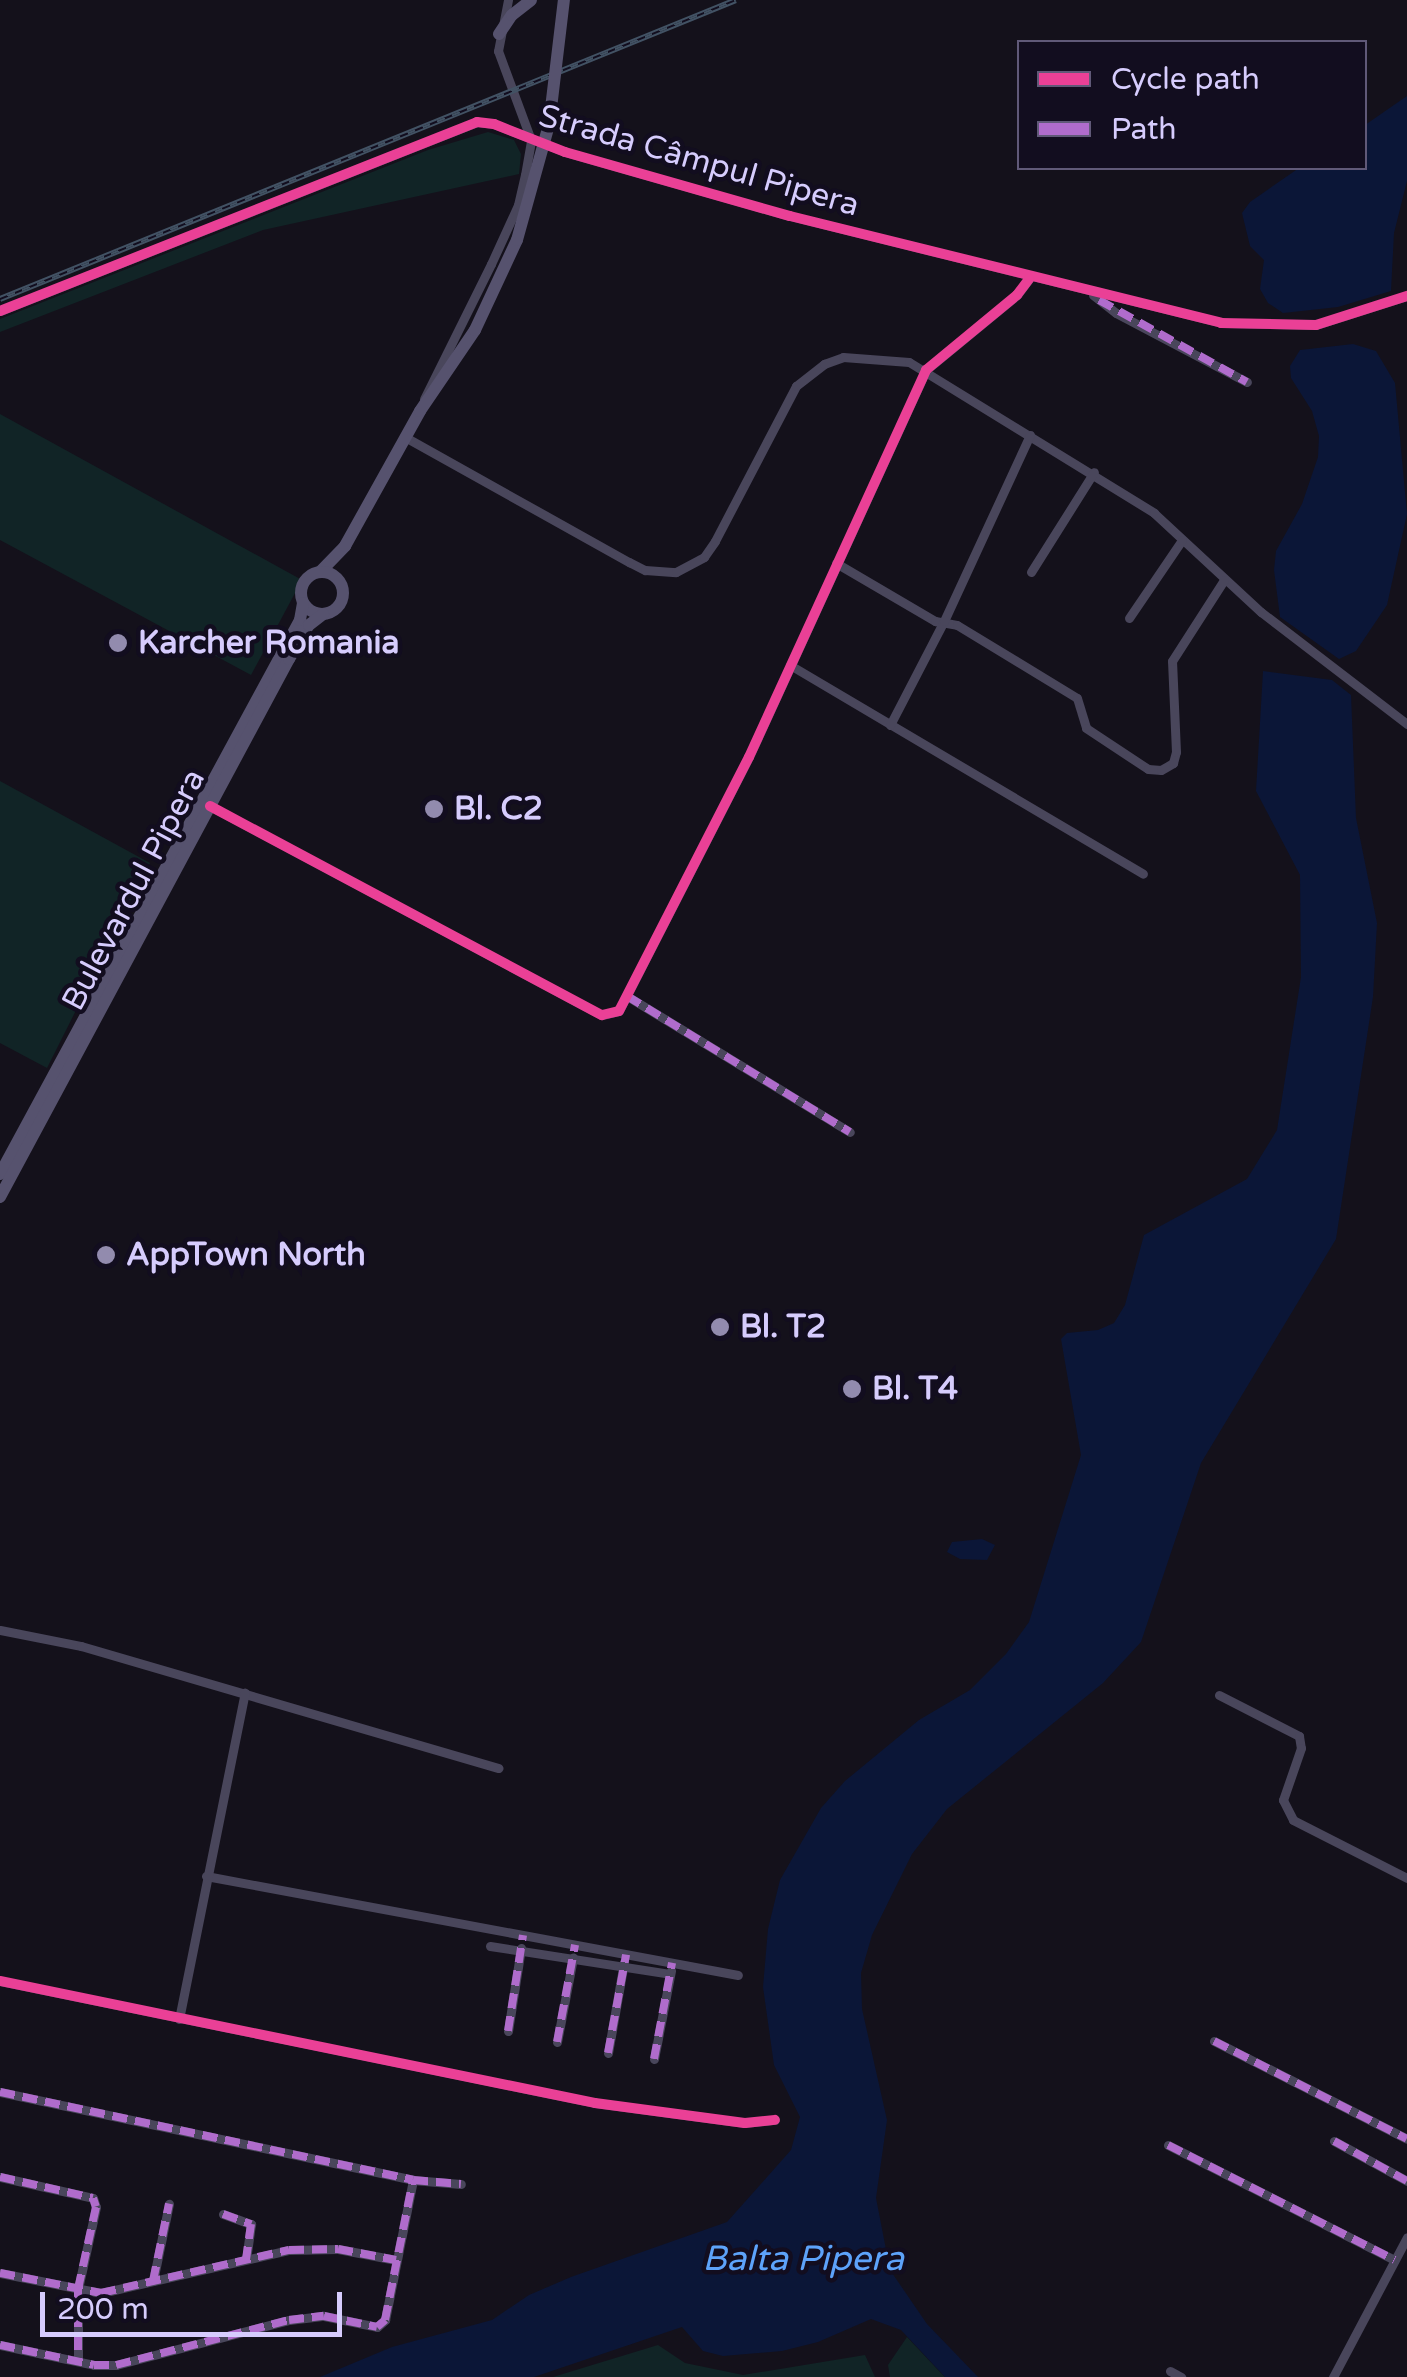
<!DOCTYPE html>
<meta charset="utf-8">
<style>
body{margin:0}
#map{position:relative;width:1407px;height:2377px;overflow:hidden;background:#14111b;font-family:"Varela Round",sans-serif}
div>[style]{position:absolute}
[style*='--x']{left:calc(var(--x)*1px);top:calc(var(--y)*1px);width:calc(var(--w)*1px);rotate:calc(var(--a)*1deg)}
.green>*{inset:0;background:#112426}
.water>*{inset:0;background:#0b1637}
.street>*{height:9px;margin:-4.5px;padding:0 4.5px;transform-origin:4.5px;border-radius:4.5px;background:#49465b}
.secondary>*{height:12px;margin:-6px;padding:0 6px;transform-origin:6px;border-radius:6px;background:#56526e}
.secondary>.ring{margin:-6px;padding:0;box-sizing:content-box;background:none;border:12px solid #56526e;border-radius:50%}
.rail>*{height:6px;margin-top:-3px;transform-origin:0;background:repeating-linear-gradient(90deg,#120d1f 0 8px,#425264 0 16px);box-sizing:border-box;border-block:2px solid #425264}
.secondary-bridge>*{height:12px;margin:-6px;padding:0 6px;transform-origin:6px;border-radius:6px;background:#56526e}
.quiet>*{height:8px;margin-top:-4px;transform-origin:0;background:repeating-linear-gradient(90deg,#b06ccc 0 15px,transparent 0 23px)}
.cycleway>*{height:10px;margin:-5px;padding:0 5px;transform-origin:5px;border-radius:5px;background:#ea4096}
.dots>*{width:28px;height:28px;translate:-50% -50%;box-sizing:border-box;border:5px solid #120d1f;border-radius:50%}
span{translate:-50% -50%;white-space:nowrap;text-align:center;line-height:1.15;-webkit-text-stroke:9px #120d1f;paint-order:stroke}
.street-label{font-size:32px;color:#d6ccfd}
.poi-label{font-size:32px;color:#d6ccfd;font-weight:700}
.left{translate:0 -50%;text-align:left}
.water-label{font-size:35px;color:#5da3fa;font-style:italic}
.legend{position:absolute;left:1017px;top:40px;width:350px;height:130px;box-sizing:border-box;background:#120d1f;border:2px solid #605978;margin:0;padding:12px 18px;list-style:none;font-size:30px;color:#d6ccfd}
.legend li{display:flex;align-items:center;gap:20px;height:50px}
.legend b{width:50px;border:2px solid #605978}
.scale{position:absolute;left:40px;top:2292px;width:302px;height:45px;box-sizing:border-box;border:5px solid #d6ccfd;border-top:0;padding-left:12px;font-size:30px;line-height:35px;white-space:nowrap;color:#d6ccfd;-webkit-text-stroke:8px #120d1f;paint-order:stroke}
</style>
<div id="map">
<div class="green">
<i style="clip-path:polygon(488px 132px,514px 140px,521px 154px,519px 174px,263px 230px,0 332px,0 319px,428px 150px)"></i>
<i style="clip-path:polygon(0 414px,302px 580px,251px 675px,0 540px)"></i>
<i style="clip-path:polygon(0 781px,150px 863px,47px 1068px,0 1043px)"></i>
<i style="clip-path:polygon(907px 2337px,939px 2371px,945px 2377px,890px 2377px,888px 2365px)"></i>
<i style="clip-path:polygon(658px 2345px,685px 2363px,743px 2375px,865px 2355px,875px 2377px,553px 2377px)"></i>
</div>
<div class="water">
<i style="clip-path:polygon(1407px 96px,1407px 181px,1394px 233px,1391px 291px,1338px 307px,1283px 313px,1268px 303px,1260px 289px,1264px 260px,1250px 246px,1242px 213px,1250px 202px,1299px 168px,1364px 168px,1365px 125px)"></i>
<i style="clip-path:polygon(1353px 344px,1376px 351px,1395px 383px,1407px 514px,1387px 605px,1356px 651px,1339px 659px,1280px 617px,1274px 570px,1276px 551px,1302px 504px,1318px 457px,1319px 436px,1312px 411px,1291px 378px,1290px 366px,1300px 350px)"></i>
<i style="clip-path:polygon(1263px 671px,1332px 680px,1351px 695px,1356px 818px,1377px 923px,1373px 997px,1336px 1239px,1201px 1463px,1141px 1642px,1103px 1683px,947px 1809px,912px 1854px,872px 1935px,861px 1973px,862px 2009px,887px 2120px,876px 2198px,890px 2270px,927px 2324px,978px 2377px,945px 2377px,901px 2330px,871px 2319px,818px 2342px,782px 2351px,723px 2356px,703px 2351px,682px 2327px,534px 2377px,320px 2377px,392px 2347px,492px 2320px,529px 2295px,571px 2277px,727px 2222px,791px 2150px,800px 2117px,774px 2065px,763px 1987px,768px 1929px,780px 1880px,821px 1808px,845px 1781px,919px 1720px,970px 1690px,1006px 1654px,1029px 1622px,1081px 1455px,1061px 1339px,1067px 1333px,1098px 1330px,1114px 1323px,1125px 1305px,1144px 1235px,1247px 1179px,1277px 1130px,1301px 977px,1300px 875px,1256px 791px)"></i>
<i style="clip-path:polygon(982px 1539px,995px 1545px,987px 1560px,960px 1559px,947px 1552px,952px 1542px)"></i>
</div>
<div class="street">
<i style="--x:1093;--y:295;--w:29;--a:38"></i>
<i style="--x:1116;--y:313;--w:148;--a:27.8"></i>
<i style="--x:0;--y:311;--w:513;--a:-21.61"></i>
<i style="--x:477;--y:122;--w:17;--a:7"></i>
<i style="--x:494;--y:124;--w:76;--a:21.5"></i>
<i style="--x:565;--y:152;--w:234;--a:15.9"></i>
<i style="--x:790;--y:216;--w:444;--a:13.9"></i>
<i style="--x:1221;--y:323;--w:95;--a:1.2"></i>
<i style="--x:1316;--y:325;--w:96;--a:-17.7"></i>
<i style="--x:424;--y:399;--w:151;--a:-63.6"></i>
<i style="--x:491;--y:264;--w:65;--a:-65.4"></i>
<i style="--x:518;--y:205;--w:31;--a:-77"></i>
<i style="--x:525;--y:175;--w:36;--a:-80"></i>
<i style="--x:531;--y:140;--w:95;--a:-110.3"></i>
<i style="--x:498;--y:51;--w:52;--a:-78.9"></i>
<i style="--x:405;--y:437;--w:257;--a:29.2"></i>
<i style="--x:629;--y:562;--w:18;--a:27"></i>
<i style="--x:645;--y:570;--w:31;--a:4"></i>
<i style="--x:676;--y:572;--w:32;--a:-28"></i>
<i style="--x:704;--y:557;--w:19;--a:-55"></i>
<i style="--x:715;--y:541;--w:175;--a:-62.4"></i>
<i style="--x:796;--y:386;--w:36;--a:-38"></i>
<i style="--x:824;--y:364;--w:20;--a:-20"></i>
<i style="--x:843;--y:357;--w:66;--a:4.3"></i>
<i style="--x:909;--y:362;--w:288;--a:31.6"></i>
<i style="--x:1154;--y:513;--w:146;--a:42.8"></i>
<i style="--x:1261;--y:612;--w:184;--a:37.5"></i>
<i style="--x:836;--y:563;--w:115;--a:30.4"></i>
<i style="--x:935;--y:621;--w:22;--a:10"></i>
<i style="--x:957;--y:625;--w:140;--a:31.3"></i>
<i style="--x:1077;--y:698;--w:31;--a:73"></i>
<i style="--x:1086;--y:728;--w:74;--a:33.5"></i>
<i style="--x:1148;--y:769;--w:13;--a:4"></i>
<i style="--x:1161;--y:770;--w:14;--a:-30"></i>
<i style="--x:1173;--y:763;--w:11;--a:-75"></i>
<i style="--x:1176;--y:752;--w:91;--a:-92.5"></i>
<i style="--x:1172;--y:661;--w:96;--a:-57.3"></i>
<i style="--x:1031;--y:572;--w:118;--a:-57.8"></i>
<i style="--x:1129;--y:618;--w:94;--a:-55.8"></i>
<i style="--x:790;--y:665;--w:410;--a:30.6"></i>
<i style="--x:890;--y:725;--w:117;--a:-62.6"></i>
<i style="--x:944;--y:621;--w:205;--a:-65.2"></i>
<i style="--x:210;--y:806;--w:444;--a:28.1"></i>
<i style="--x:602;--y:1015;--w:17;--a:-13"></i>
<i style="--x:619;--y:1011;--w:285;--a:-62.9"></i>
<i style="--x:749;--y:757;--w:426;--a:-65.4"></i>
<i style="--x:926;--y:370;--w:118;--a:-39.5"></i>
<i style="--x:1017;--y:295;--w:20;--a:-53"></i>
<i style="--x:627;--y:996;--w:261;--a:31.4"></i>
<i style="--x:0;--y:1630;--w:83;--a:11.2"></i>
<i style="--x:81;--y:1646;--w:435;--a:16.3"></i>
<i style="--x:1219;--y:1695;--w:90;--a:27.1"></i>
<i style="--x:1299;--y:1736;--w:12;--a:81"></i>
<i style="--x:1301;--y:1748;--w:55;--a:109.1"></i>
<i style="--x:1283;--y:1800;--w:22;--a:63"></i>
<i style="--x:1293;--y:1820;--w:128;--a:27"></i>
<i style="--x:206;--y:1876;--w:541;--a:10.54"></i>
<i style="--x:490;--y:1946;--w:182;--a:8.8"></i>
<i style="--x:0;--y:1981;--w:607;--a:11.59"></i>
<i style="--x:595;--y:2103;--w:151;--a:7.6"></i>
<i style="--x:745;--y:2123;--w:30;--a:-6"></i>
<i style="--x:179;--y:2019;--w:333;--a:-78.6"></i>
<i style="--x:508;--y:2031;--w:84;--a:-81.1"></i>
<i style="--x:1214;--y:2041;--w:216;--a:26.9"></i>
<i style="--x:557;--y:2042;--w:86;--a:-79.2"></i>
<i style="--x:608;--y:2053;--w:92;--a:-80"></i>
<i style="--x:654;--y:2059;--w:90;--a:-79.1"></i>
<i style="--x:0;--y:2092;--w:422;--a:12"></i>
<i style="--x:413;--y:2180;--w:48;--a:4.8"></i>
<i style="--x:1334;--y:2141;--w:83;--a:28.7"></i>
<i style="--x:1168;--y:2145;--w:254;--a:26.9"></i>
<i style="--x:0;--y:2177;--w:95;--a:12.7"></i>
<i style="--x:93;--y:2198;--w:9;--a:72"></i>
<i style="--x:96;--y:2207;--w:84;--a:102.4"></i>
<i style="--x:78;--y:2289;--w:72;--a:90"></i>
<i style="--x:223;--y:2214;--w:30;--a:20"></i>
<i style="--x:251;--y:2224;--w:35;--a:98"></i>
<i style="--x:0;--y:2273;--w:103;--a:11.2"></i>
<i style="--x:101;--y:2293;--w:193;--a:-12.9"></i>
<i style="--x:289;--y:2250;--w:49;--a:-1.2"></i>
<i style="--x:338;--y:2249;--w:59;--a:10.7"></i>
<i style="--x:153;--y:2281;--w:79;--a:-78.3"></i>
<i style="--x:0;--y:2345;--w:96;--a:12"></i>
<i style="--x:94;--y:2365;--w:22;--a:0"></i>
<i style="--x:116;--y:2365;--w:179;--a:-14.6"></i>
<i style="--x:289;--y:2320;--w:35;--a:-7"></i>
<i style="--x:324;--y:2316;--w:54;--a:11.7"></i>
<i style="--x:377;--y:2327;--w:11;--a:-41"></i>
<i style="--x:385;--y:2320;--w:143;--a:-78.7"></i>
<i style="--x:1170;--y:2371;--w:13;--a:29"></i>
<i style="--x:1333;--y:2377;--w:158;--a:-62.1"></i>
</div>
<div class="secondary">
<i style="--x:499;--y:34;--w:23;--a:-56"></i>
<i style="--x:512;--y:15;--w:24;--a:-38"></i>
<i style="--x:321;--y:571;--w:35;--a:-46"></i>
<i style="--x:345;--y:546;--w:154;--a:-60.9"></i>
<i class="ring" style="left:301px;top:572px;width:30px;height:30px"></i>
<i style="--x:0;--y:1174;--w:630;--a:-61.56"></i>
<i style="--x:300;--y:620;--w:17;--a:-80"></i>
<i style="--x:0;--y:1197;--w:611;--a:-61.76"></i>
<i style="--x:289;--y:659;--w:39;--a:-60"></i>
<i style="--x:309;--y:625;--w:18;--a:-38"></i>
</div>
<div class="rail">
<i style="--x:0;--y:299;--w:794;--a:-22.11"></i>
</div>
<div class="secondary-bridge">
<i style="--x:420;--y:411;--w:98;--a:-55.8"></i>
<i style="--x:475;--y:330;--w:99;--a:-65"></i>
<i style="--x:517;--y:240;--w:119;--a:-74.5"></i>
<i style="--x:549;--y:125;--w:126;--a:-83.2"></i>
</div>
<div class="quiet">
<i style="--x:1099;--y:300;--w:169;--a:29"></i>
<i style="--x:627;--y:996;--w:261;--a:31.4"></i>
<i style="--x:508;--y:2031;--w:97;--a:-81.1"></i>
<i style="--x:1214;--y:2041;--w:216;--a:26.9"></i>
<i style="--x:557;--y:2042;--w:99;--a:-79.5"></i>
<i style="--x:608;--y:2053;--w:100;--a:-79.6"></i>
<i style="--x:654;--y:2059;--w:98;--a:-79.4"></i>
<i style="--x:0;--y:2092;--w:422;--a:12"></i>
<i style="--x:413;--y:2180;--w:48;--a:4.8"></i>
<i style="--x:1334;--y:2141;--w:83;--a:28.7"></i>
<i style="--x:1168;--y:2145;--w:254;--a:26.9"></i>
<i style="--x:0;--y:2177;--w:95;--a:12.7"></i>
<i style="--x:93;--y:2198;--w:9;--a:72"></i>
<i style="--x:96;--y:2207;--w:84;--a:102.4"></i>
<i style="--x:78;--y:2289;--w:72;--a:90"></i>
<i style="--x:223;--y:2214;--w:30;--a:20"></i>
<i style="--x:251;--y:2224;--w:35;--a:98"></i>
<i style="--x:0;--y:2273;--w:103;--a:11.2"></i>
<i style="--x:101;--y:2293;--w:193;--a:-12.9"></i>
<i style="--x:289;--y:2250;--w:49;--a:-1.2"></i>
<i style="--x:338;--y:2249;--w:59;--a:10.7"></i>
<i style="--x:153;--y:2281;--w:79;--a:-78.3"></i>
<i style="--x:0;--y:2345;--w:96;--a:12"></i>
<i style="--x:94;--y:2365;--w:22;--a:0"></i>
<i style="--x:116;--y:2365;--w:179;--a:-14.6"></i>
<i style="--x:289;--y:2320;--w:35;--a:-7"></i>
<i style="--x:324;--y:2316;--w:54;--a:11.7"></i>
<i style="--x:377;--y:2327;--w:11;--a:-41"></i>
<i style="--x:385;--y:2320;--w:143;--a:-78.7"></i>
</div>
<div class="cycleway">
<i style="--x:0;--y:311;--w:513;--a:-21.61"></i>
<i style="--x:477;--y:122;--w:17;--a:7"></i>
<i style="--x:494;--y:124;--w:76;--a:21.5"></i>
<i style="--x:565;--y:152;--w:234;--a:15.9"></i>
<i style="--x:790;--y:216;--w:444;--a:13.9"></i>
<i style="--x:1221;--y:323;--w:95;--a:1.2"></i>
<i style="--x:1316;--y:325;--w:96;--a:-17.7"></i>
<i style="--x:210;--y:806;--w:444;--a:28.1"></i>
<i style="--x:602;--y:1015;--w:17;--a:-13"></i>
<i style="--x:619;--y:1011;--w:285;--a:-62.9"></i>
<i style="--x:749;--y:757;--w:426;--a:-65.4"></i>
<i style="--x:926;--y:370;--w:118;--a:-39.5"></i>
<i style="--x:1017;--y:295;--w:20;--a:-53"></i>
<i style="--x:0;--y:1981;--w:607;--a:11.59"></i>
<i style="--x:595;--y:2103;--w:151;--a:7.6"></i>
<i style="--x:745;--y:2123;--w:30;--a:-6"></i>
</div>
<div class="dots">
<i style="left:118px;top:643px;background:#928bae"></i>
<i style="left:434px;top:809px;background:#928bae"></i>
<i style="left:106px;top:1255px;background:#928bae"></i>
<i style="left:720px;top:1327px;background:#928bae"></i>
<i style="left:852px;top:1389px;background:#928bae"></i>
</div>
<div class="street-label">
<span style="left:699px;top:161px;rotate:16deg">Strada Câmpul Pipera</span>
<span style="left:134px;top:890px;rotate:-62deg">Bulevardul Pipera</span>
</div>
<div class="poi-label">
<span class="left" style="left:138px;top:643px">Karcher Romania</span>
<span class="left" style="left:454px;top:809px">Bl. C2</span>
<span class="left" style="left:126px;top:1255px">AppTown North</span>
<span class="left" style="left:740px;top:1327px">Bl. T2</span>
<span class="left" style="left:872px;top:1389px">Bl. T4</span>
</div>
<div class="water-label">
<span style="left:803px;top:2259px">Balta Pipera</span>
</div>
<ul class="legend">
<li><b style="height:12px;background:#ea4096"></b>Cycle path</li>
<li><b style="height:12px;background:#b06ccc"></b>Path</li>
</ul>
<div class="scale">200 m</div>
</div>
